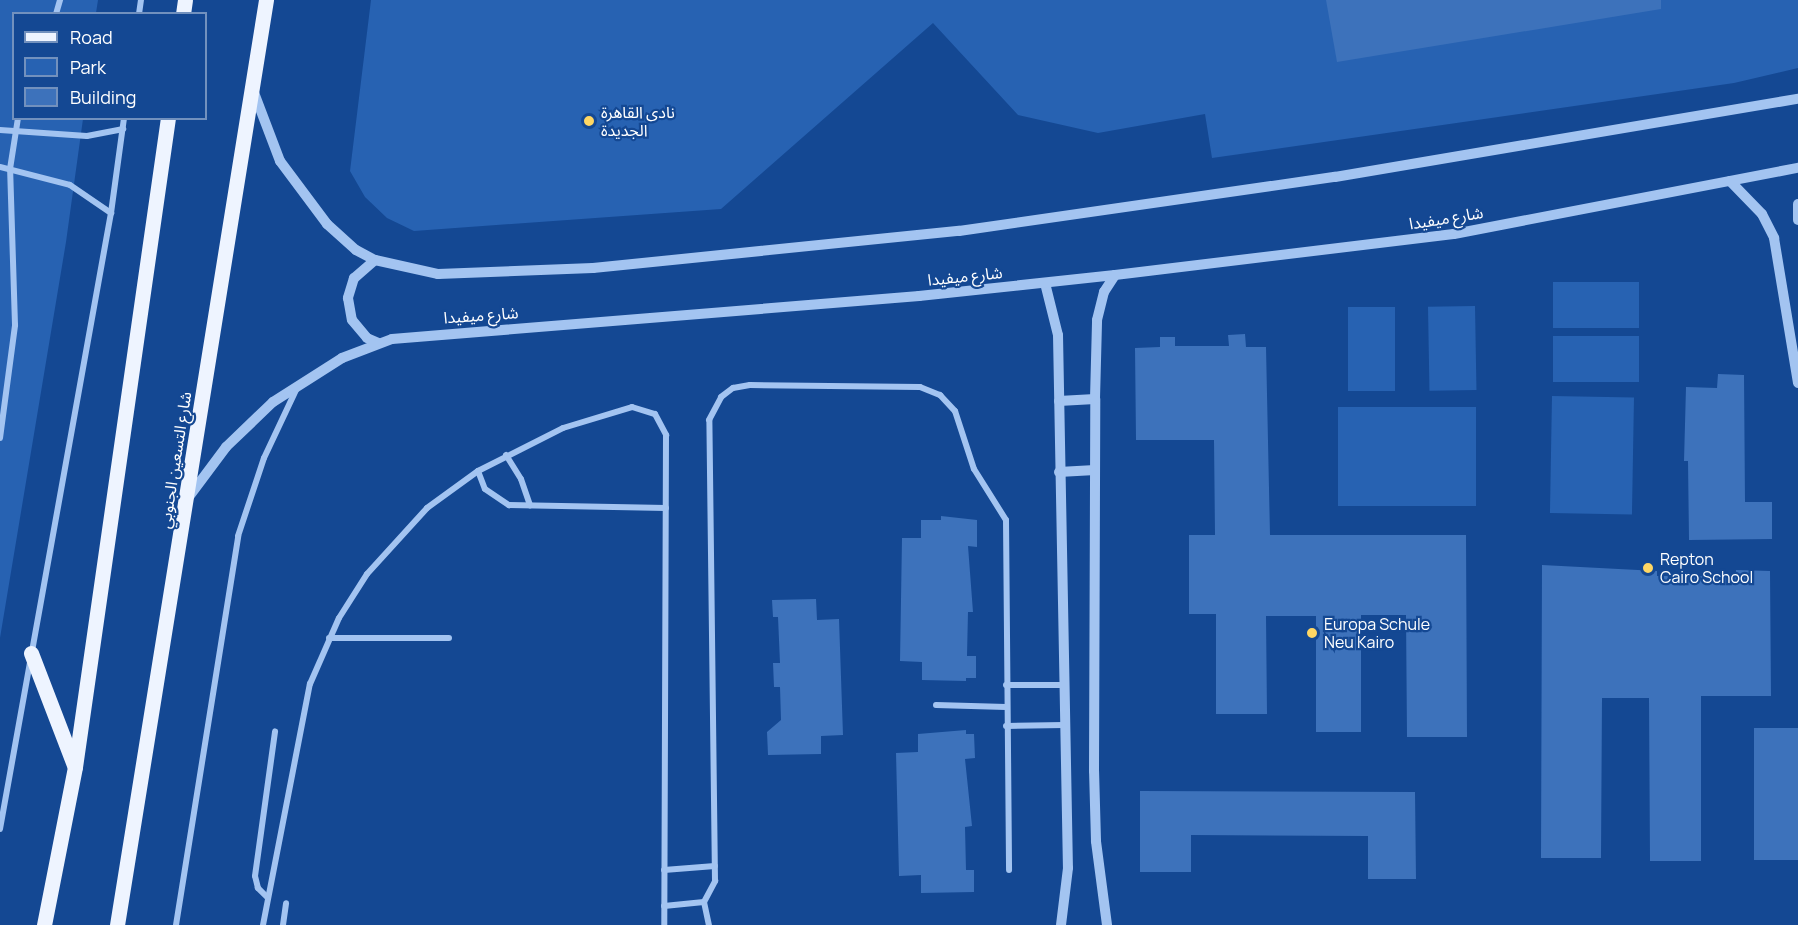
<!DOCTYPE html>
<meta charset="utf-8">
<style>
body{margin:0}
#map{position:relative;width:1798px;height:925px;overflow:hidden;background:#144893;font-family:Manrope,"Noto Sans Arabic",sans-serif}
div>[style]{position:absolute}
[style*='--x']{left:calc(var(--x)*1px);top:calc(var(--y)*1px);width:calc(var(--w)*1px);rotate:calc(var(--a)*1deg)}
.green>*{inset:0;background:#2762b2;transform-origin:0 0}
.building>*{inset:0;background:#3d72bb;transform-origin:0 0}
.minor>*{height:6px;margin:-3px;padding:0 3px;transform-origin:3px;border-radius:3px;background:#a3c4f1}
.tertiary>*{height:10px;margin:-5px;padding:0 5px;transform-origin:5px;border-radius:5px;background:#a3c4f1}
.primary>*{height:15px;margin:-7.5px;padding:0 7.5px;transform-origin:7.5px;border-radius:7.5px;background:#eef4ff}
.dots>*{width:16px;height:16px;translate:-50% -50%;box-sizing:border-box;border:3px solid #144893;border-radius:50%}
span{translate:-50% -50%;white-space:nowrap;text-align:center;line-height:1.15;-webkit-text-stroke:4.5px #144893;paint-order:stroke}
.poi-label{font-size:16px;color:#fff}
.left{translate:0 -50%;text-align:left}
.street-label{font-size:16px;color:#fff}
.legend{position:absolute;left:12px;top:12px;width:195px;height:108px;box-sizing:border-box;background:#144893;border:2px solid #7291be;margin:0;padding:8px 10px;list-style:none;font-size:18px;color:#fff}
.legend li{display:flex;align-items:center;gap:12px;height:30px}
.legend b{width:30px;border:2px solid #7291be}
</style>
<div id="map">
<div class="green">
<i style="clip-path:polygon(0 0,98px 0,96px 13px,14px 14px,14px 118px,83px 119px,66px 242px,0 638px)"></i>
<i style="clip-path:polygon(371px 0,1798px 0,1798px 68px,1734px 83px,1212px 158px,1205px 114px,1098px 133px,1018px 115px,933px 23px,721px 209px,414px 231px,387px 218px,365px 197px,350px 171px)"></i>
<i style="left:1553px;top:282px;width:86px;height:46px"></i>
<i style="left:1475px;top:306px;width:84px;height:47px;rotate:89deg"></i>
<i style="left:1348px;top:307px;width:47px;height:84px"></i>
<i style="left:1553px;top:336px;width:86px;height:46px"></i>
<i style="left:1552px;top:396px;width:82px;height:117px;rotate:1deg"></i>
<i style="left:1338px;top:407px;width:138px;height:99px"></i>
</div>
<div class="building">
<i style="clip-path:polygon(1326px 0,1661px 0,1661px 9px,1337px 62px)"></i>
<i style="clip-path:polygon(1245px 334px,1246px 347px,1266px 347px,1270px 535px,1466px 535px,1467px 737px,1407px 737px,1406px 615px,1361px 615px,1361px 732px,1316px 732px,1316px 616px,1266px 616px,1267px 714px,1216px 714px,1216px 614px,1189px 614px,1189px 535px,1215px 535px,1214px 440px,1136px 440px,1135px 348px,1160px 347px,1160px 337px,1175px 337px,1175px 346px,1229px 346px,1228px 335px)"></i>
<i style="clip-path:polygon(1718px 374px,1744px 375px,1745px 502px,1772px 502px,1772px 539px,1689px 540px,1688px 461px,1684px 461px,1686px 387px,1717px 388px)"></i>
<i style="clip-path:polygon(941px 516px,977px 520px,977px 547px,968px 546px,973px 612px,968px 612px,967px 656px,976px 656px,976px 678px,966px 678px,966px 681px,922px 680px,922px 662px,900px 661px,902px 538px,921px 538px,921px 520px,941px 520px)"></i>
<i style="clip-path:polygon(1542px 565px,1657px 571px,1657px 576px,1736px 576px,1736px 570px,1770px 571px,1771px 696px,1701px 696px,1701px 861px,1650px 861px,1649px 698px,1602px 698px,1601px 858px,1541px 858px)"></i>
<i style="clip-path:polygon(816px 599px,817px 620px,839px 619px,843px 735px,821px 736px,821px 754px,768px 755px,767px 732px,781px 720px,780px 687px,774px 687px,773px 663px,780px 663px,778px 617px,773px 617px,772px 600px)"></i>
<i style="left:1754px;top:728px;width:44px;height:132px"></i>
<i style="clip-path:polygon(966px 730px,966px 734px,974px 734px,975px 758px,965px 759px,972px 826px,965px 827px,966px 870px,974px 870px,974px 892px,921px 893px,921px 875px,899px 876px,896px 753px,918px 752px,918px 734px)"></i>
<i style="clip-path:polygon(1140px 791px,1415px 792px,1416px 879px,1368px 879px,1368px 836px,1191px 835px,1191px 872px,1140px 872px)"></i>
</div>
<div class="minor">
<i style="--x:56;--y:14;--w:15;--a:-74"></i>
<i style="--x:139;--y:14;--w:14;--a:-82"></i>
<i style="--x:0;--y:130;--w:87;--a:3.9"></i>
<i style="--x:87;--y:136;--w:37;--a:-11"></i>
<i style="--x:0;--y:167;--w:72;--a:14.4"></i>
<i style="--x:70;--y:185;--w:50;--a:34.3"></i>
<i style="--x:0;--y:438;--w:114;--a:-82.4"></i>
<i style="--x:15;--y:325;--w:156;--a:-91.8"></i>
<i style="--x:10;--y:169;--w:52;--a:-81.1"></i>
<i style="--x:506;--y:455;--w:28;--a:58"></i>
<i style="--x:521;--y:479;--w:28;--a:71"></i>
<i style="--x:478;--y:471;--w:19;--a:69"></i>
<i style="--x:485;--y:489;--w:29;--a:34"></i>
<i style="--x:509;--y:505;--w:157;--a:1.1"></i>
<i style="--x:329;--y:638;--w:120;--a:0"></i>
<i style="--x:1006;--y:685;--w:57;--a:0"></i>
<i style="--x:936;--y:705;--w:70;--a:1.6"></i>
<i style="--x:1006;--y:726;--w:58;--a:-1"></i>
<i style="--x:0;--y:829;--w:626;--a:-79.79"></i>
<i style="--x:111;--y:213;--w:96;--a:-82.2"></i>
<i style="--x:664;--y:870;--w:51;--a:-4.5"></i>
<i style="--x:267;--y:897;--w:13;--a:-135"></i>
<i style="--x:258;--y:888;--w:12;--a:-104"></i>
<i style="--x:255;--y:876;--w:146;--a:-82.1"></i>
<i style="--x:704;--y:902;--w:24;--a:78"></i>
<i style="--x:664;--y:906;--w:40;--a:-5.7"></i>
<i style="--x:704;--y:902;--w:24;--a:-62"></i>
<i style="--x:715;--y:881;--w:461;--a:-90.7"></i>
<i style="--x:709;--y:420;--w:26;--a:-62"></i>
<i style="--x:721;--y:397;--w:15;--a:-37"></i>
<i style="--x:733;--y:388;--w:17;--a:-10"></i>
<i style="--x:750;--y:385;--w:170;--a:0.7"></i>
<i style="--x:920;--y:387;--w:22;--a:22"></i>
<i style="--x:940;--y:395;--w:22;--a:47"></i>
<i style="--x:955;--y:411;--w:61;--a:71.9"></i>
<i style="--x:974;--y:469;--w:60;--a:57.9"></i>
<i style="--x:1006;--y:520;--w:350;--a:89.5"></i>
<i style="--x:176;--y:925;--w:394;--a:-80.9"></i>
<i style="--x:238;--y:536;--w:82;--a:-71.6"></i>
<i style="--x:264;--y:458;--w:75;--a:-64.8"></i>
<i style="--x:263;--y:925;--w:246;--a:-79"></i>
<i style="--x:310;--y:684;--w:72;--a:-66.3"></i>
<i style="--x:339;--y:618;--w:52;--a:-57.5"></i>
<i style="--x:367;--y:574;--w:89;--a:-47.7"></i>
<i style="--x:427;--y:508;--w:63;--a:-36"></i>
<i style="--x:478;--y:471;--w:95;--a:-26.8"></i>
<i style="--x:563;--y:428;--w:72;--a:-16.9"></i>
<i style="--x:632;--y:407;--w:24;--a:17"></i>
<i style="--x:655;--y:414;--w:24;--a:62"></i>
<i style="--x:666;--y:435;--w:490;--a:90.2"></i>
<i style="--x:283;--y:925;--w:22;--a:-82"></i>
</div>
<div class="tertiary">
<i style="--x:253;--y:90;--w:76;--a:69.2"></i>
<i style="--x:280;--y:161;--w:79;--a:53.3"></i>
<i style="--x:327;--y:224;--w:39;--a:42"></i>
<i style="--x:356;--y:250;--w:21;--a:28"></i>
<i style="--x:375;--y:260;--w:65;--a:12.5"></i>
<i style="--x:438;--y:274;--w:155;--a:-2.2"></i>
<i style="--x:593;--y:268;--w:368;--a:-5.8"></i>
<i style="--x:959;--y:231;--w:380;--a:-8.2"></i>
<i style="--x:1335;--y:177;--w:470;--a:-9.6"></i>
<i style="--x:1730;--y:181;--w:46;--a:45.9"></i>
<i style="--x:1762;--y:214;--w:27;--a:63"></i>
<i style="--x:1774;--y:238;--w:147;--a:80.6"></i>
<i style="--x:1798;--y:204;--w:16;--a:90"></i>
<i style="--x:375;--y:260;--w:28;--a:139"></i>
<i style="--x:354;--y:278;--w:21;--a:107"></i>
<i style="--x:348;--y:298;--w:22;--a:80"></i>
<i style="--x:352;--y:320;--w:23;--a:50"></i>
<i style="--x:367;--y:338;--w:12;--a:24"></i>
<i style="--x:1045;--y:283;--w:54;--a:76"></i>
<i style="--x:1058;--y:335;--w:533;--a:88.93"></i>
<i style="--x:1068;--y:868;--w:57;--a:97"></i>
<i style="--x:1059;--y:401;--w:36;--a:-3"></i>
<i style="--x:1059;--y:472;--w:36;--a:-3"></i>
<i style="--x:188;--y:498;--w:64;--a:-53.3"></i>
<i style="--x:226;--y:447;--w:65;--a:-43.8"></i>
<i style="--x:273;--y:402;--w:82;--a:-32.5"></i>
<i style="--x:342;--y:358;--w:53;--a:-20.8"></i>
<i style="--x:392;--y:339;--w:529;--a:-4.66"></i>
<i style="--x:919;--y:296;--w:197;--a:-6.1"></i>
<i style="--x:1115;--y:275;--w:341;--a:-6.9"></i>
<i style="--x:1454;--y:234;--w:350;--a:-10.9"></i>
<i style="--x:1107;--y:925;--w:85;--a:-97.5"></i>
<i style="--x:1096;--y:841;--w:70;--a:-91.6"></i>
<i style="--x:1094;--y:771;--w:372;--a:-89.8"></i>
<i style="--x:1095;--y:399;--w:79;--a:-88.5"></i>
<i style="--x:1097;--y:320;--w:29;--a:-76"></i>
<i style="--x:1104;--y:292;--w:20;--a:-57"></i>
</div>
<div class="primary">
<i style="--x:183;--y:14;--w:14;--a:-82"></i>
<i style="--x:31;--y:653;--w:120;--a:69"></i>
<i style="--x:44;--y:925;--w:161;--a:-78.9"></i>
<i style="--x:75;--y:767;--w:656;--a:-81.85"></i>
<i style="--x:117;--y:925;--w:937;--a:-80.85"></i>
</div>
<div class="dots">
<i style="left:589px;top:121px;background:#ffd764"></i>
<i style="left:1648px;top:568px;background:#ffd764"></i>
<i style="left:1312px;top:633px;background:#ffd764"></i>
</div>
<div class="poi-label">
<span class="left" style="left:601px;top:121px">نادى القاهرة<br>الجديدة</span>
<span class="left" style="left:1660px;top:568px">Repton<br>Cairo School</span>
<span class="left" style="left:1324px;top:633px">Europa Schule<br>Neu Kairo</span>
</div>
<div class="street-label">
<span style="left:1446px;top:218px;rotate:-9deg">شارع ميفيدا</span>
<span style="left:965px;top:276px;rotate:-6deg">شارع ميفيدا</span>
<span style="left:481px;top:315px;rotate:-4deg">شارع ميفيدا</span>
<span style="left:175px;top:460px;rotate:-81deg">شارع التسعين الجنوبي</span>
</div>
<ul class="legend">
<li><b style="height:8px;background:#eef4ff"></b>Road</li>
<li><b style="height:16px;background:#2762b2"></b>Park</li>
<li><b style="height:16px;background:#3d72bb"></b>Building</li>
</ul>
</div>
